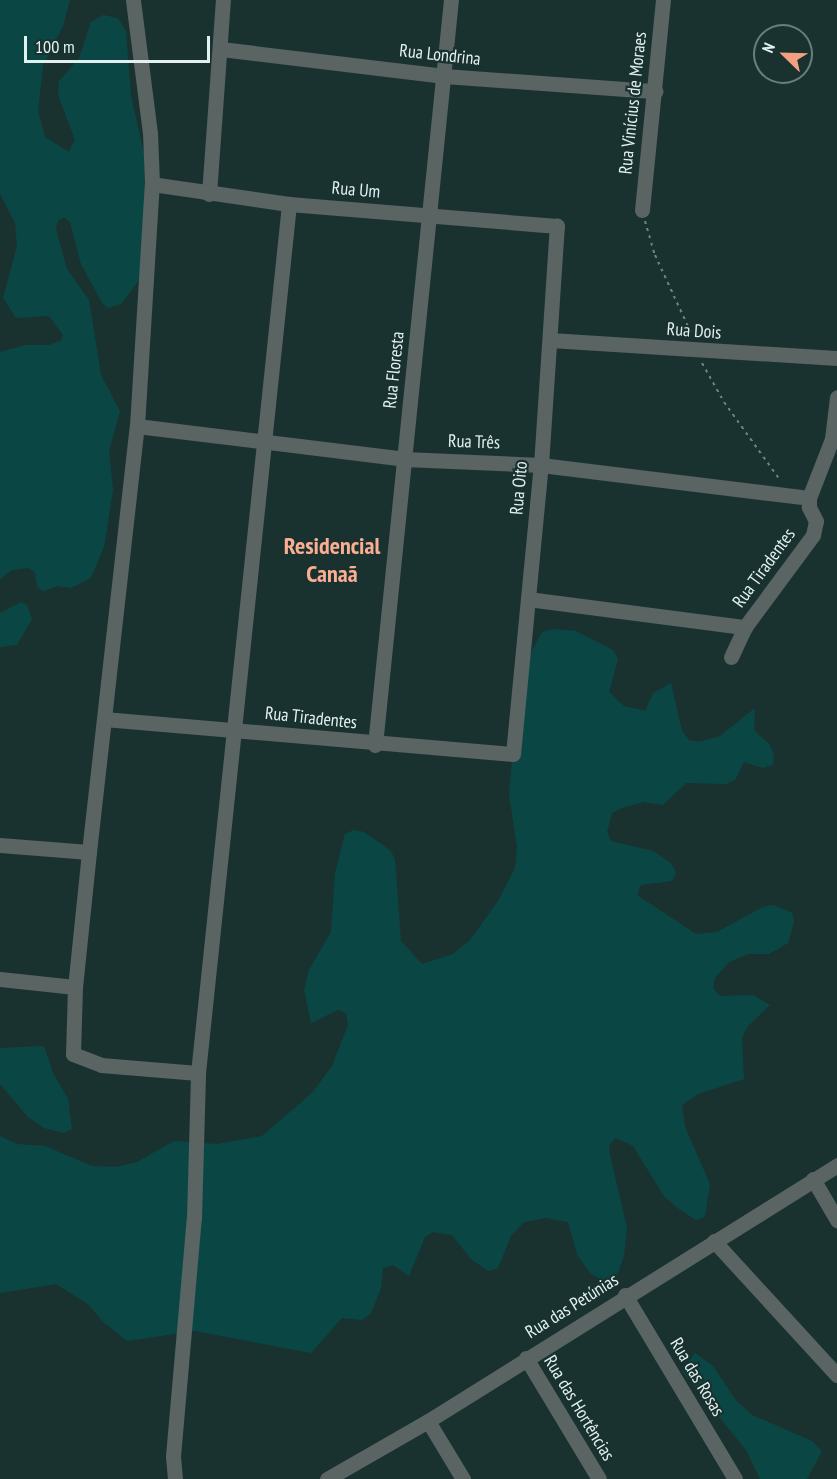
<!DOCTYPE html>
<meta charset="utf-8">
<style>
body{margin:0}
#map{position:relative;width:837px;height:1479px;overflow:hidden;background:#193230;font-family:"PT Sans Narrow",sans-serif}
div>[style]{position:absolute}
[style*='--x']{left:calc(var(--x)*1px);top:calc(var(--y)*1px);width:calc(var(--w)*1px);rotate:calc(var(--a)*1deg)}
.green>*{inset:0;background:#0a4744}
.path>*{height:2px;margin-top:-1px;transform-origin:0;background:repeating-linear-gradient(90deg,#6f8482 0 3px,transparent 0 7.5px)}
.minor>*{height:15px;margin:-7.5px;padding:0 7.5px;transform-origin:7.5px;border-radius:7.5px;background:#596463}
span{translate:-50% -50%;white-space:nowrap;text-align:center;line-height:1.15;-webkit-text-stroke:4.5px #193230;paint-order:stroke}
.street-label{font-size:18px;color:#e2f1f0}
.district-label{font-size:24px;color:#fcae92;font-weight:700}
.north{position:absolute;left:753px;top:24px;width:60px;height:60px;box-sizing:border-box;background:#193230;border:2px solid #697e7d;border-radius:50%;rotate:293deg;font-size:16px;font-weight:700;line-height:24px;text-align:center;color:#e2f1f0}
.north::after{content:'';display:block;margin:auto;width:21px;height:27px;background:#f39f82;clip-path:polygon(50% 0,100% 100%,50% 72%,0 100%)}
.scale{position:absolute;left:24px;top:36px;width:186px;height:27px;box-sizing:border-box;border:3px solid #e2f1f0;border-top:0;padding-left:8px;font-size:18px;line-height:21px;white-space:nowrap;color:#e2f1f0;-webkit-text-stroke:4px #193230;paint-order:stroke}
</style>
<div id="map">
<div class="green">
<i style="clip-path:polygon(0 0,70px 0,63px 26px,43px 66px,38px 111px,45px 137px,69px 152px,75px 140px,58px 95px,59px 81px,79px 58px,91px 22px,103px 15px,118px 18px,126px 31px,131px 96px,144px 153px,146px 271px,121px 304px,108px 308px,102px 303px,81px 264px,70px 222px,64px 217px,58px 221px,56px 229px,67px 269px,89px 300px,101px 375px,120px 411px,109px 451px,113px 490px,104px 547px,91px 578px,71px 588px,57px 586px,43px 591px,37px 587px,35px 572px,28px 568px,12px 570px,0 579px,0 352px,26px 345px,49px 345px,61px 341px,63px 335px,49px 316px,16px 318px,3px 298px,17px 246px,15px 223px,0 194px)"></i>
<i style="clip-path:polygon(21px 602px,27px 605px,32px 619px,17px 645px,0 647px,0 613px)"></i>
<i style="clip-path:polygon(553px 629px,576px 631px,613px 650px,618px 659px,609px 692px,624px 706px,645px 711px,653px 693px,671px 683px,682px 731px,689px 740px,699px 742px,720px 736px,755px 708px,754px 730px,770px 745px,774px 755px,773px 765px,763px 768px,744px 762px,735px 780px,726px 784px,686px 783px,663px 805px,644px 802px,622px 808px,612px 813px,607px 832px,611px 841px,653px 851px,671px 863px,676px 873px,672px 881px,641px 885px,637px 895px,696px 934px,717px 932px,763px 907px,774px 905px,792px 913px,794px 922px,788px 943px,769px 954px,748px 954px,729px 962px,715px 978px,713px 988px,720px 996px,753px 995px,770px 1005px,747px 1027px,742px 1038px,744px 1079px,698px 1094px,682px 1105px,685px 1127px,710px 1184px,705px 1217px,696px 1220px,679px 1209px,664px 1196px,633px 1146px,616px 1138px,609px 1145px,610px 1155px,627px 1228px,624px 1256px,616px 1278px,607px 1283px,590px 1273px,577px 1254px,568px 1222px,546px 1218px,524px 1222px,511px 1236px,498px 1268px,489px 1271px,472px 1260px,452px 1235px,433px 1232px,425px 1237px,409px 1276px,393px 1265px,383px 1268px,381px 1288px,371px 1313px,362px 1320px,342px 1318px,311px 1353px,195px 1331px,127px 1341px,103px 1322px,88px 1304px,56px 1284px,0 1293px,0 1136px,17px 1144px,45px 1146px,92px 1166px,116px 1167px,137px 1162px,174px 1141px,217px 1144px,262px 1136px,312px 1093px,332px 1066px,348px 1025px,346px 1013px,338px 1010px,311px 1023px,304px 990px,309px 970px,331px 932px,335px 873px,345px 834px,354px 830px,364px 832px,390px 850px,395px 859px,401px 941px,422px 964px,453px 954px,470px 940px,498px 901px,515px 868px,517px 847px,509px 794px,520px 673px,542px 632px)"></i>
<i style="clip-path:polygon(44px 1046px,53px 1073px,68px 1099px,72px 1129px,64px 1133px,44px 1128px,28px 1117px,0 1084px,0 1048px)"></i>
<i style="clip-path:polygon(695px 1353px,713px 1366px,735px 1399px,752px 1415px,812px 1441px,822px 1451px,807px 1479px,760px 1479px,746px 1450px,682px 1371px)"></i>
</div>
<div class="path">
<i style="--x:645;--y:221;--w:35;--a:74"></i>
<i style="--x:655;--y:255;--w:88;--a:65.2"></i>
<i style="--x:702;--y:363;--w:45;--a:60.6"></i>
<i style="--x:724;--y:402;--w:96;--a:54.3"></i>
</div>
<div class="minor">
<i style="--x:221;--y:49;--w:225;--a:6.9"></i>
<i style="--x:444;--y:76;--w:212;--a:4.1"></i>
<i style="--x:209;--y:194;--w:195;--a:-85.9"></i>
<i style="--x:642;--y:210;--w:211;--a:-84.3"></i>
<i style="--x:550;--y:340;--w:288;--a:3.6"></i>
<i style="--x:137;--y:426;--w:269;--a:7"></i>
<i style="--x:404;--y:459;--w:137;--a:2.5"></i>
<i style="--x:541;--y:465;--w:270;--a:7"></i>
<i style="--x:528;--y:599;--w:219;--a:7.4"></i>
<i style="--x:731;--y:657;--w:33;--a:-65"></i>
<i style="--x:745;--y:627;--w:114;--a:-53.5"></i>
<i style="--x:813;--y:535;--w:14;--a:-78"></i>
<i style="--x:816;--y:521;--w:16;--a:-117"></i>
<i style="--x:809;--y:507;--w:9;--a:-90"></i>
<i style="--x:809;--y:498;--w:63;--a:-68.7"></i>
<i style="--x:832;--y:439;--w:42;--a:-83.2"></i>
<i style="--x:104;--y:719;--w:410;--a:4.9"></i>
<i style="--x:513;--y:754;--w:290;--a:-84.5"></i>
<i style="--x:541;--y:465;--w:240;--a:-86.2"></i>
<i style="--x:557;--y:226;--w:269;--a:-175.3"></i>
<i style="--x:289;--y:204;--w:138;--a:-171.7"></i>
<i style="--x:375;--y:745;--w:749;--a:-84.18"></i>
<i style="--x:0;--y:845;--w:89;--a:4.5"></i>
<i style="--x:89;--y:852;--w:429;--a:-83.6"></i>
<i style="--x:137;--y:426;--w:242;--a:-86.5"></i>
<i style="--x:152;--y:184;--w:51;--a:-92.2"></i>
<i style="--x:150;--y:133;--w:134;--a:-97.3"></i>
<i style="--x:89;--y:852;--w:136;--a:95.9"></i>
<i style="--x:75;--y:987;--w:67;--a:91.7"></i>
<i style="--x:73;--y:1054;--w:30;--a:21"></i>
<i style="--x:101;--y:1065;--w:97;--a:4.7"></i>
<i style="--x:0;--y:979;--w:75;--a:6.1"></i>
<i style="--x:813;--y:1179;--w:48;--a:59.7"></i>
<i style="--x:714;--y:1241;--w:182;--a:47.5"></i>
<i style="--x:625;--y:1295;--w:214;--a:59.1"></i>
<i style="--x:526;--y:1358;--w:141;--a:58.9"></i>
<i style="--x:428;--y:1421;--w:68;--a:58.9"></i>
<i style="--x:175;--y:1479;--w:23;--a:-95"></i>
<i style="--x:173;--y:1456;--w:239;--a:-85"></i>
<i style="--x:194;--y:1218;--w:145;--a:-88.4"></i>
<i style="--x:198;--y:1073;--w:874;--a:-84.02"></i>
<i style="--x:327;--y:1479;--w:116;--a:-29.9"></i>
<i style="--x:428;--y:1421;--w:483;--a:-32"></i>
</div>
<div class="street-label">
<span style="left:440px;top:55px;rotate:6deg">Rua Londrina</span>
<span style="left:633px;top:103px;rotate:-84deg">Rua Vinícius de Moraes</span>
<span style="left:356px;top:190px;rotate:5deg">Rua Um</span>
<span style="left:694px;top:331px;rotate:4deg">Rua Dois</span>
<span style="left:394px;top:370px;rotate:-84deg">Rua Floresta</span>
<span style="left:474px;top:442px;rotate:2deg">Rua Três</span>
<span style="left:519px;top:488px;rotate:-85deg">Rua Oito</span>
<span style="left:764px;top:568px;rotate:-54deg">Rua Tiradentes</span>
<span style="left:311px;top:718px;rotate:6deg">Rua Tiradentes</span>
<span style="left:572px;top:1306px;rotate:-32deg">Rua das Petúnias</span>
<span style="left:697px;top:1377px;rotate:59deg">Rua das Rosas</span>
<span style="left:579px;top:1408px;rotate:59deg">Rua das Hortências</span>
</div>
<div class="district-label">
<span style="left:332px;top:560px">Residencial<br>Canaã</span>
</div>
<div class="north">N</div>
<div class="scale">100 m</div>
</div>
